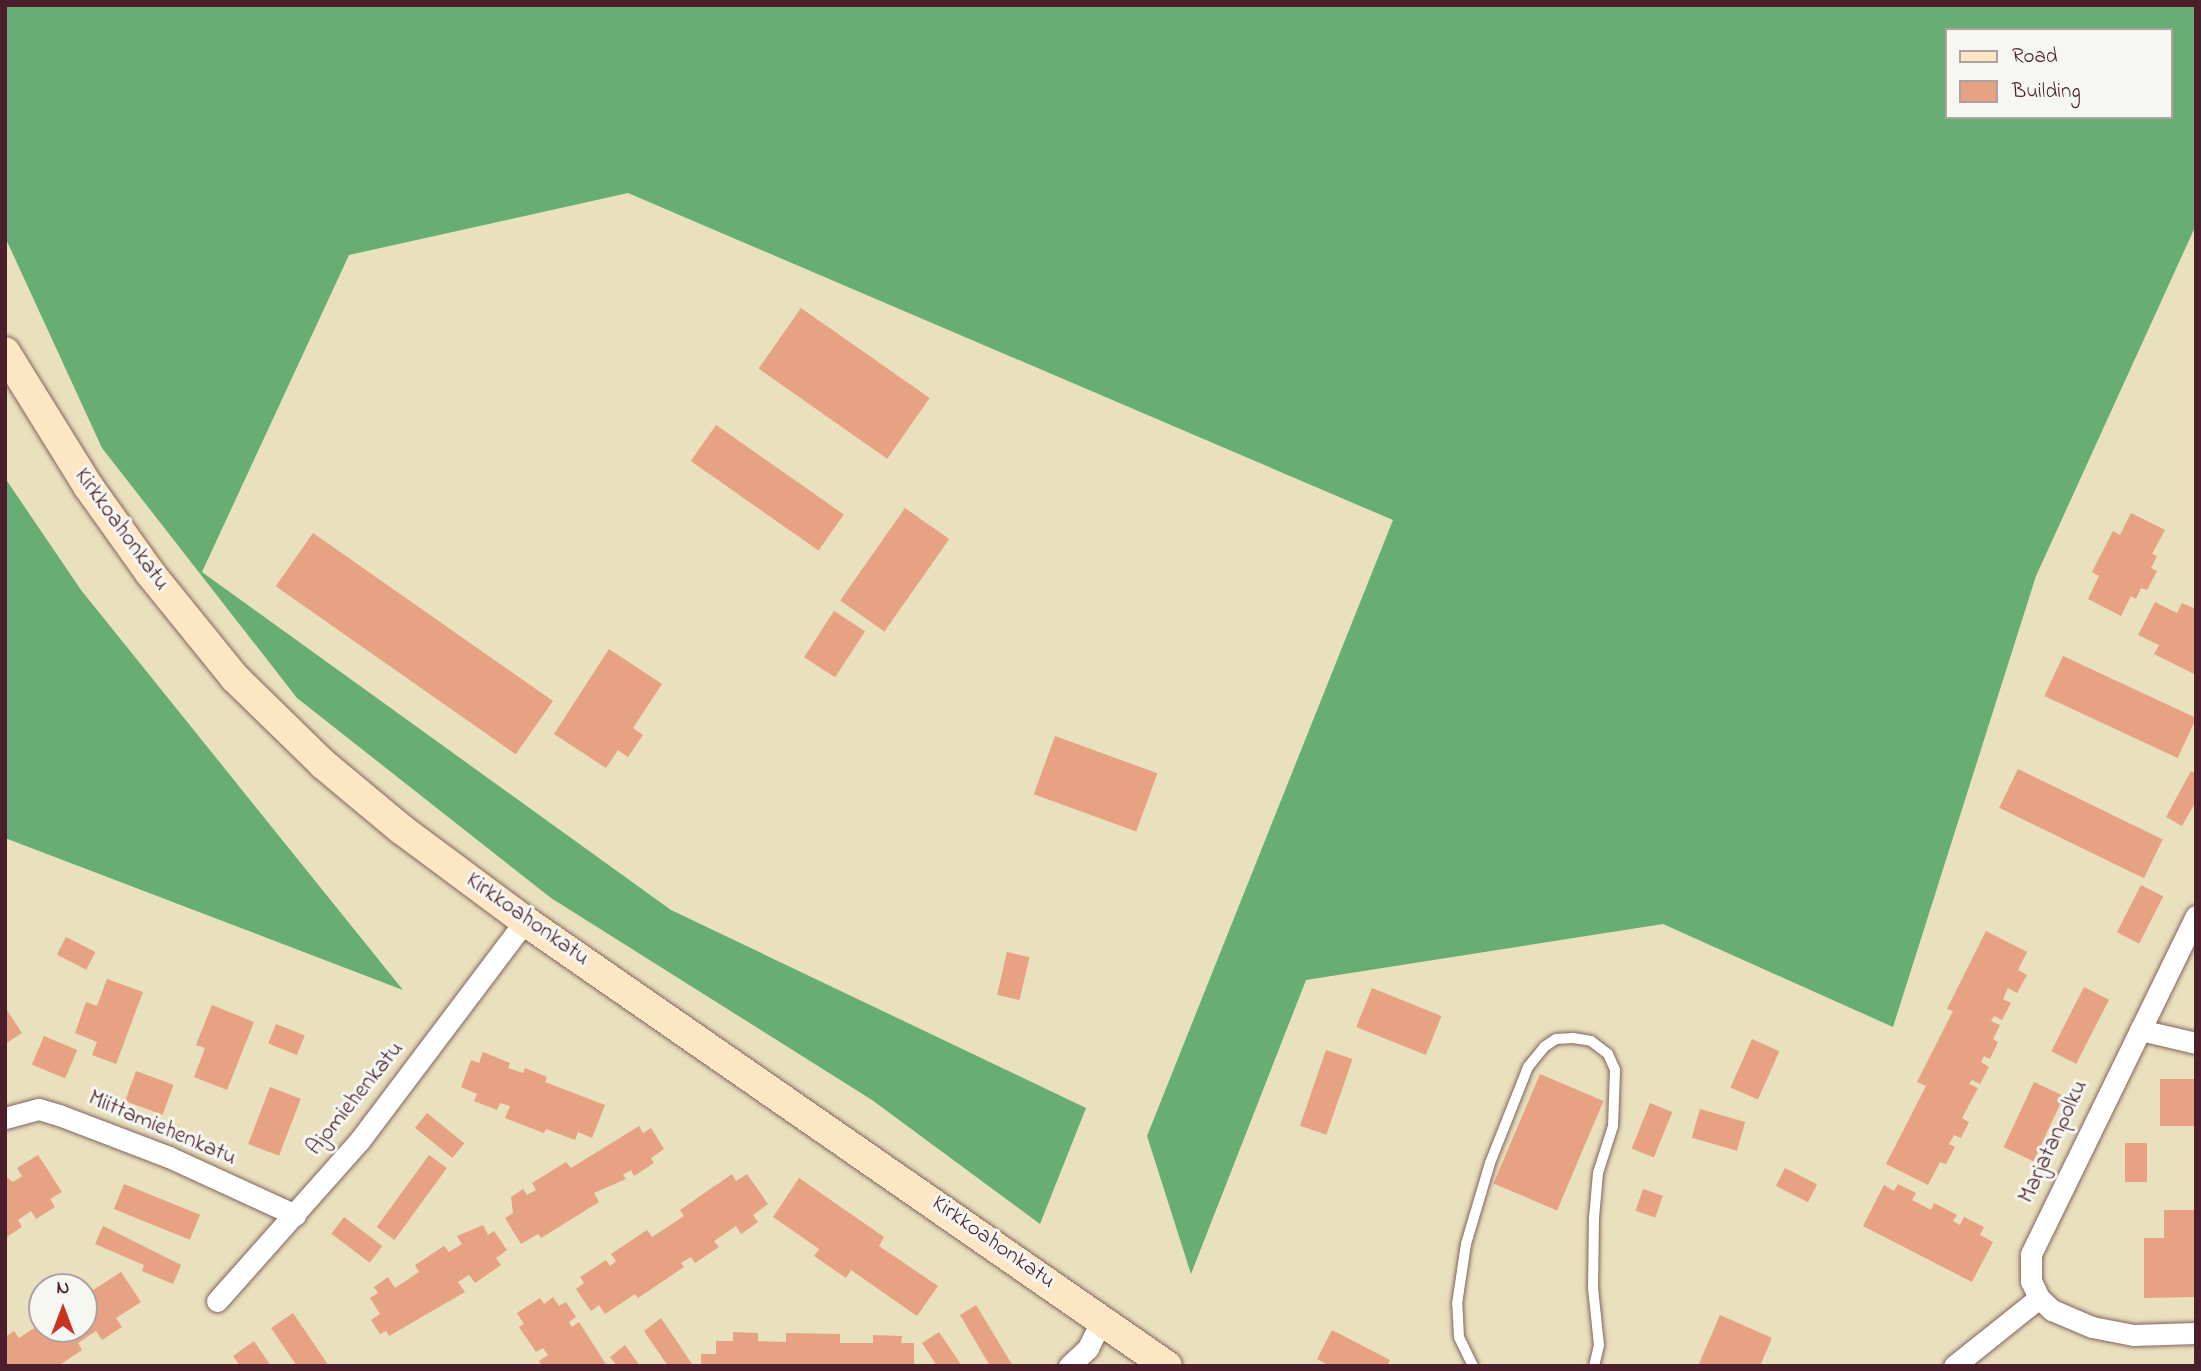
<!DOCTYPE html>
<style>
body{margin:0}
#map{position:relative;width:2201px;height:1371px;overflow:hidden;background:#e9e0bd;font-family:"Indie Flower",sans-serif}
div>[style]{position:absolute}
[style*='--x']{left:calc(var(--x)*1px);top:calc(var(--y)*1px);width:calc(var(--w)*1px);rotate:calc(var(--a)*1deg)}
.forest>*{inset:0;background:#68ae74}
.building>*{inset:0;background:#e6a283;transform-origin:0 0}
.roads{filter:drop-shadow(0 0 2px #82635e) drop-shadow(0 0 2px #82635e)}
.lane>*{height:10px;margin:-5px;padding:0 5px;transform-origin:5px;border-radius:5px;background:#fff}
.street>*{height:21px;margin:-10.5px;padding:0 10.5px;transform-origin:10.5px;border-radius:10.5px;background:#fff}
.secondary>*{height:30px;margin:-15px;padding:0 15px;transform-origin:15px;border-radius:15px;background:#fce6c4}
span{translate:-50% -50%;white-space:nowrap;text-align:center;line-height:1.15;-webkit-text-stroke:6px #f6f6f2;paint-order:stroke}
.street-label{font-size:23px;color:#4a1f2b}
.frame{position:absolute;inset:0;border:7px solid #4a1f2b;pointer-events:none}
.legend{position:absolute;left:1945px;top:28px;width:228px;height:91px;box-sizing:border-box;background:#f6f6f2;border:2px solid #b1a0a2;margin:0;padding:9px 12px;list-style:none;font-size:21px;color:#4a1f2b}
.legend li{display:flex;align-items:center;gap:14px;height:35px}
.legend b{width:35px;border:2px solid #b1a0a2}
.north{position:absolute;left:28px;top:1273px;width:70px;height:70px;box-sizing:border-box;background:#f6f6f2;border:2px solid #b1a0a2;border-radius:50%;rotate:0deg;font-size:19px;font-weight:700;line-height:28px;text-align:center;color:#4a1f2b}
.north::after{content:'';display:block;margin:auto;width:24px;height:32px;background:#c8321e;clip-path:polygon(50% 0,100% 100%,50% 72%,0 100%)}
</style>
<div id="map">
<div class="forest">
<i style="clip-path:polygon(evenodd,5px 5px,2196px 5px,2196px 225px,2036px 576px,1893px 1027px,1663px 924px,1306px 980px,1191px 1274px,1147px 1136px,1393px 520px,628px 193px,349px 255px,202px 572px,671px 910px,1086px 1108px,1040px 1224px,872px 1100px,551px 898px,297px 698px,102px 448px,5px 237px,5px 5px,1947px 30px,2171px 30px,2171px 117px,1947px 117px,1947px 30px)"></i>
<i style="clip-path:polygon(5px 478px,81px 590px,403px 990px,5px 838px)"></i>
</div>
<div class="building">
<i style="left:801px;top:308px;width:157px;height:74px;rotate:35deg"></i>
<i style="left:716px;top:425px;width:156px;height:44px;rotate:35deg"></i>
<i style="left:905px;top:508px;width:54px;height:113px;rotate:35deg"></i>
<i style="clip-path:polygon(2131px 513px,2165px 530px,2152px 554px,2157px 556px,2151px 568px,2157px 571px,2147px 590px,2141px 588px,2136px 599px,2131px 596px,2121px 616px,2088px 599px,2099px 576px,2092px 572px,2113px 531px,2120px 535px)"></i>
<i style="left:313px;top:533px;width:293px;height:65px;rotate:35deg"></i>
<i style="clip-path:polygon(2155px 602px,2177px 613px,2182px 603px,2196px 609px,2196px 675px,2154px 654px,2159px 645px,2138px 635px)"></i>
<i style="left:834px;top:611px;width:37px;height:55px;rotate:33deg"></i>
<i style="clip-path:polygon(609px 649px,662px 684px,633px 728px,643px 735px,628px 757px,618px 750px,606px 768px,554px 734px)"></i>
<i style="left:2063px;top:656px;width:147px;height:44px;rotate:25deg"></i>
<i style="left:1055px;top:736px;width:109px;height:62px;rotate:20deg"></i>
<i style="left:2018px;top:769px;width:161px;height:43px;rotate:26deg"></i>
<i style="clip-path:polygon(2191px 771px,2196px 773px,2196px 801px,2182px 826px,2166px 817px)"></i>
<i style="left:2141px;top:885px;width:25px;height:53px;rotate:27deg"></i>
<i style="clip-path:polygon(1986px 931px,2027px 952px,2018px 970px,2027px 975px,2017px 993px,2008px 988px,2003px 999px,2011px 1003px,2002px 1020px,1994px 1016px,1991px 1021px,2000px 1025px,1993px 1039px,1998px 1042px,1990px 1059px,1984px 1056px,1981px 1062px,1989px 1067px,1980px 1084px,1972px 1080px,1969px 1084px,1978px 1088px,1962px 1118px,1969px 1122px,1961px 1138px,1954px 1135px,1949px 1144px,1955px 1147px,1946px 1164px,1940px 1162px,1928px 1185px,1886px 1164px,1926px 1086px,1917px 1082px,1953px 1011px,1947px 1009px)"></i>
<i style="left:66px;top:937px;width:33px;height:20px;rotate:27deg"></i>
<i style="left:1007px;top:952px;width:23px;height:44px;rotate:13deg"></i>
<i style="clip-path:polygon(107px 979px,143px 992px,116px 1064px,92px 1055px,97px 1042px,75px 1033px,86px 1002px,97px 1006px)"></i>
<i style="left:2084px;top:987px;width:28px;height:72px;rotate:27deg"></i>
<i style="left:1372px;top:988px;width:75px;height:42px;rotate:22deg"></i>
<i style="clip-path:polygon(212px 1005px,254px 1022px,227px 1090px,194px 1077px,205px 1048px,196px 1045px)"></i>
<i style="clip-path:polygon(5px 1007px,22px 1033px,5px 1044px)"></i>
<i style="left:276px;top:1024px;width:31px;height:21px;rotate:22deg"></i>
<i style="left:44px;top:1036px;width:36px;height:31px;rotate:23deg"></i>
<i style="left:1752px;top:1039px;width:30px;height:53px;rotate:24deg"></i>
<i style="left:1326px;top:1050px;width:28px;height:80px;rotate:19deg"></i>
<i style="clip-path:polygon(483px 1052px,510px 1063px,508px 1068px,523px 1073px,525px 1068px,547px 1077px,545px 1082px,605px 1105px,592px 1138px,578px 1132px,575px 1140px,546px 1129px,544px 1133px,505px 1118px,510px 1106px,500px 1103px,497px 1110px,474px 1101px,477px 1094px,461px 1087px,471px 1060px,479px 1063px)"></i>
<i style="left:136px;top:1071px;width:40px;height:32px;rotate:20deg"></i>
<i style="left:1540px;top:1074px;width:69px;height:119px;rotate:23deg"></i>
<i style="left:2160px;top:1079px;width:36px;height:47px"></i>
<i style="left:2034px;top:1082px;width:33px;height:72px;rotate:25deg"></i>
<i style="left:270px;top:1087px;width:33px;height:61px;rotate:21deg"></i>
<i style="left:1650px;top:1103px;width:24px;height:49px;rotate:22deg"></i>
<i style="left:1700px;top:1109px;width:47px;height:30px;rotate:16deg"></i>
<i style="left:427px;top:1113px;width:48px;height:19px;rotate:39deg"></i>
<i style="clip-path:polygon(639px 1126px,643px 1133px,651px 1128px,664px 1149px,651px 1158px,654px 1163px,634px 1176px,631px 1170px,623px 1175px,626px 1179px,594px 1193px,599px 1202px,541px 1238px,538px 1234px,521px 1244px,505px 1218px,513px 1213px,511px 1197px,523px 1189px,527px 1195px,536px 1190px,532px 1183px,566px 1162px,571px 1168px)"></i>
<i style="left:2125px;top:1143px;width:22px;height:39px"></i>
<i style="clip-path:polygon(38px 1155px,62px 1192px,50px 1199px,55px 1207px,36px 1219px,31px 1211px,18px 1220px,22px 1227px,5px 1238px,5px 1176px,13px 1182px,22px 1176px,17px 1168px)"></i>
<i style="left:429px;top:1155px;width:22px;height:89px;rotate:36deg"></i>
<i style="left:1785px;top:1168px;width:36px;height:20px;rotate:27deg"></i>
<i style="clip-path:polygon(732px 1174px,736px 1181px,747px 1174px,768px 1204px,753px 1215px,758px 1222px,741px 1234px,736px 1226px,714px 1241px,719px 1247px,695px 1263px,691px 1257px,681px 1263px,684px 1267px,638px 1298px,635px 1294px,605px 1314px,599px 1305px,591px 1311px,576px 1289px,584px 1283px,580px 1277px,606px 1260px,610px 1266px,616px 1261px,611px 1254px,647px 1230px,652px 1237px,684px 1216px,680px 1210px)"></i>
<i style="clip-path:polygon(799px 1178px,884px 1237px,879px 1246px,938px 1286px,917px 1316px,851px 1270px,846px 1278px,814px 1256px,819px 1249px,773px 1217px)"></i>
<i style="left:124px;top:1184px;width:82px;height:27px;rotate:22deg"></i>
<i style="clip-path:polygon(1898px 1184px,1916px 1193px,1912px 1200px,1931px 1210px,1934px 1203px,1957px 1215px,1953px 1221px,1960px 1225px,1964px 1217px,1984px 1227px,1980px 1235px,1993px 1242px,1972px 1282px,1863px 1226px,1884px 1185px,1894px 1191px)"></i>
<i style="left:1643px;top:1189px;width:21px;height:23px;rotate:19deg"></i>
<i style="clip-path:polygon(2164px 1210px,2196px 1210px,2196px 1297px,2144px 1298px,2144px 1238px,2164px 1238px)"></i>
<i style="left:344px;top:1217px;width:48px;height:21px;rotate:37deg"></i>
<i style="clip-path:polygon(483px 1225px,488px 1235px,494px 1231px,507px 1250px,496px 1258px,501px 1265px,475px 1283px,469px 1275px,458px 1282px,465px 1292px,389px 1336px,386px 1331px,380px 1334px,371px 1320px,380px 1314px,370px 1298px,378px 1293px,374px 1287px,388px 1277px,395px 1288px,419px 1272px,415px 1265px,444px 1246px,449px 1252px,462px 1244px,457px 1236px)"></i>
<i style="clip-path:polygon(103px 1226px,181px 1265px,173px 1284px,142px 1271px,144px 1265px,95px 1244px)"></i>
<i style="clip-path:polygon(121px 1272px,141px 1302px,116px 1318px,122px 1327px,102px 1340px,96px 1331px,78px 1343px,82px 1350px,58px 1366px,5px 1366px,5px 1337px,14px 1331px,19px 1338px,42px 1323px,42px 1329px,84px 1329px,84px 1296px)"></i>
<i style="clip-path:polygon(553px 1297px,559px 1306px,566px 1302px,576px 1317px,569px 1322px,572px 1327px,579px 1322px,607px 1366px,542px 1366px,539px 1361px,548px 1355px,543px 1348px,536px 1352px,519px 1327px,524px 1324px,517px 1313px,540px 1298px,544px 1304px)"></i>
<i style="clip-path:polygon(976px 1305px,1013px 1366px,990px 1366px,960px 1315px)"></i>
<i style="clip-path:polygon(293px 1313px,329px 1366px,297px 1366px,271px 1328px)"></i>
<i style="clip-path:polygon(1720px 1315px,1772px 1338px,1760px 1366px,1698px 1366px)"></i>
<i style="clip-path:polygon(661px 1318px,692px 1364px,689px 1366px,668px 1366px,644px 1331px)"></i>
<i style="clip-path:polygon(1332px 1330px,1390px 1360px,1387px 1366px,1329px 1366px,1317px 1359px)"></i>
<i style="clip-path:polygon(733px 1332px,758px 1333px,758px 1341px,786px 1342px,786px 1333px,840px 1334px,840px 1343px,873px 1343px,873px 1335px,902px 1336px,901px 1343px,914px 1343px,914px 1366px,701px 1366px,701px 1354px,716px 1354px,716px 1341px,733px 1341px)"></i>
<i style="clip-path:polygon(939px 1332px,962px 1366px,937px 1366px,922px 1343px)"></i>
<i style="clip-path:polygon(254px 1341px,271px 1366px,240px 1366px,233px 1356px)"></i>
<i style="clip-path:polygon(625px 1345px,640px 1366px,617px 1366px,610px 1357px)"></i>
</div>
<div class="roads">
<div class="lane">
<i style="--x:1473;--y:1366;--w:32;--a:-116"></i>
<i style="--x:1459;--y:1337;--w:33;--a:-93"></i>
<i style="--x:1457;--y:1304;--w:61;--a:-81.5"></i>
<i style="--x:1466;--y:1244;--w:84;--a:-73.5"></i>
<i style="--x:1490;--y:1163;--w:103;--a:-68.4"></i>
<i style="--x:1528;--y:1067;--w:26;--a:-51"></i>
<i style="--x:1544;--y:1047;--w:14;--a:-34"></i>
<i style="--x:1556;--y:1039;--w:17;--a:-3"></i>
<i style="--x:1573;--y:1038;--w:18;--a:9"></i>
<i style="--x:1591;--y:1041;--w:21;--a:37"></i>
<i style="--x:1608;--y:1054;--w:17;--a:66"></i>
<i style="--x:1615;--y:1070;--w:56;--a:92"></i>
<i style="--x:1613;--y:1126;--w:49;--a:107.7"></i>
<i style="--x:1598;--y:1173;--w:45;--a:95.1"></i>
<i style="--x:1594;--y:1218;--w:70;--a:90.8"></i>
<i style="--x:1593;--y:1288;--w:57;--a:84"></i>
<i style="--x:1599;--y:1345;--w:22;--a:103"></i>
</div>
<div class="street">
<i style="--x:2140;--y:1030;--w:57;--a:13.1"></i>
<i style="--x:5;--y:1118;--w:35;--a:-15"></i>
<i style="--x:39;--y:1109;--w:21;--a:17"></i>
<i style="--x:59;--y:1115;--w:118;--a:20.9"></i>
<i style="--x:169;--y:1157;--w:139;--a:24.7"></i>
<i style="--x:2039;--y:1298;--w:18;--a:43"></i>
<i style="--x:2052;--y:1310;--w:43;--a:23"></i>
<i style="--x:2092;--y:1327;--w:42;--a:11"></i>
<i style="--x:2133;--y:1335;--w:63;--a:-1.8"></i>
<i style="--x:217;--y:1301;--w:215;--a:-48.4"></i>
<i style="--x:360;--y:1140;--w:274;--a:-53"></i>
<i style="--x:1069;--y:1366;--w:26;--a:-43"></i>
<i style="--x:1088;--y:1348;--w:32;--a:-64"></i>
<i style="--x:1954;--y:1366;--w:109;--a:-38.7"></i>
<i style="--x:2039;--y:1298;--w:19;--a:-115"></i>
<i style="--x:2031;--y:1281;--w:27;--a:-90"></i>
<i style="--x:2031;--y:1254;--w:376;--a:-64"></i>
</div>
<div class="secondary">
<i style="--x:5;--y:352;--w:158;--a:58.2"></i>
<i style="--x:88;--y:486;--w:107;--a:54.5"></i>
<i style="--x:150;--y:573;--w:135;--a:51"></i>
<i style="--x:235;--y:678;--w:123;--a:44.3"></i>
<i style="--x:323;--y:764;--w:102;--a:39.8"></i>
<i style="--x:401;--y:829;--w:154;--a:36.6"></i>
<i style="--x:525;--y:921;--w:781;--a:34.73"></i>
</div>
</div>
<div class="street-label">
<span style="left:121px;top:530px;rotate:54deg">Kirkkoahonkatu</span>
<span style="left:527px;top:920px;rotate:35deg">Kirkkoahonkatu</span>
<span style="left:356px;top:1099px;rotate:-51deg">Ajomiehenkatu</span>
<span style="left:162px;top:1129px;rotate:23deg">Miittamiehenkatu</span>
<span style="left:2054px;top:1142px;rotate:-65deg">Marjatanpolku</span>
<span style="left:993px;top:1243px;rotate:35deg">Kirkkoahonkatu</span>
</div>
<div class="frame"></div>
<ul class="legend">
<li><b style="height:9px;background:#fce6c4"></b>Road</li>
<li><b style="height:19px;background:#e6a283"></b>Building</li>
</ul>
<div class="north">N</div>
</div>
